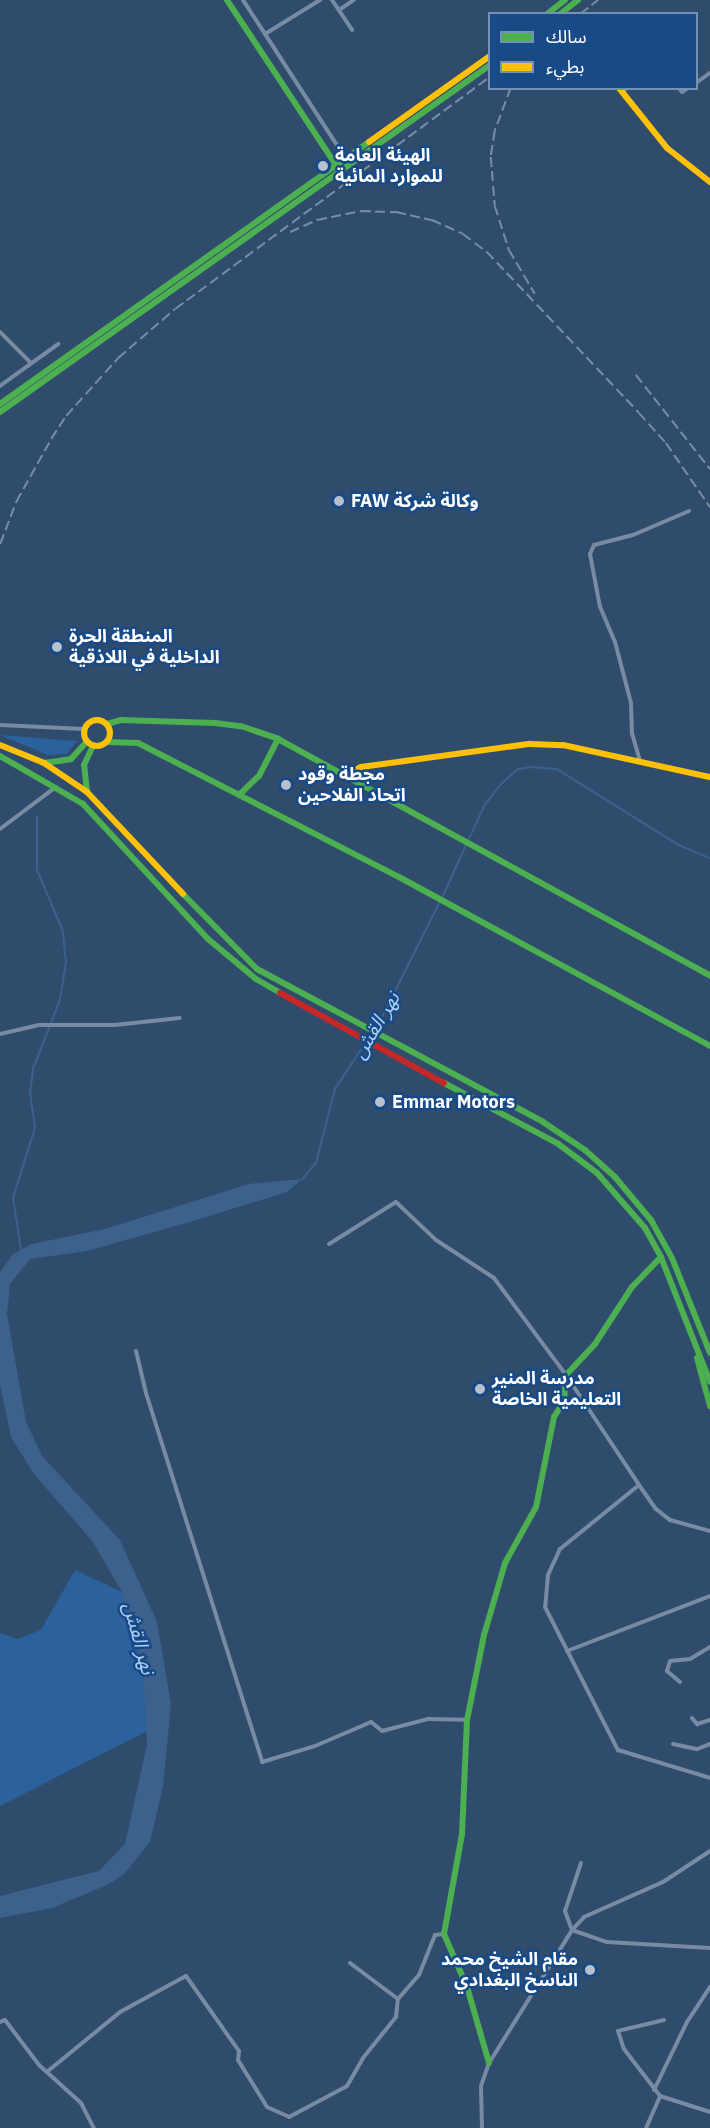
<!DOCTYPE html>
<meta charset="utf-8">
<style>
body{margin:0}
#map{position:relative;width:710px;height:2128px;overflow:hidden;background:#304c6d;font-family:"IBM Plex Sans","Noto Sans Arabic",sans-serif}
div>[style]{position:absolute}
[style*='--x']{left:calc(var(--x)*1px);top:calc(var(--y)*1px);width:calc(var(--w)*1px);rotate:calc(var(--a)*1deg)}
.green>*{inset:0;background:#2b619d}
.water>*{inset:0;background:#3c618d}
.stream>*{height:1.5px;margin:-0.75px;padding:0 0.75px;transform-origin:0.75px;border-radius:0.75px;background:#3c618d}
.street>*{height:4px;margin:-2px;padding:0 2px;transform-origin:2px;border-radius:2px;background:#778ba3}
.fast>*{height:6px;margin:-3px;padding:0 3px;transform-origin:3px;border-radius:3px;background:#4caf50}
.slow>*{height:6px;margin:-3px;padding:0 3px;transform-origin:3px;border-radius:3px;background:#ffc107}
.slow>.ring{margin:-3px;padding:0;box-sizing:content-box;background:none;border:6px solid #ffc107;border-radius:50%}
.jam>*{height:6px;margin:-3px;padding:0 3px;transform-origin:3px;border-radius:3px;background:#c62828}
.rail>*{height:1.5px;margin-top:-0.75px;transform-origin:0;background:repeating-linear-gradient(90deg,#788ca2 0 10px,transparent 0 14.5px)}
.dots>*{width:16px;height:16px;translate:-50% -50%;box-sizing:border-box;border:3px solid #174a86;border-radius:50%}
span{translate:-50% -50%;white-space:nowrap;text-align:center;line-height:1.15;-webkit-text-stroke:5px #174a86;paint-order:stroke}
.poi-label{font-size:18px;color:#fff;font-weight:700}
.left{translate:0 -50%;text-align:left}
.right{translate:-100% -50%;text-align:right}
.water-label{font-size:20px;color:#a9cdf5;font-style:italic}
.legend{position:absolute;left:488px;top:12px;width:210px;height:78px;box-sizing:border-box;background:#174a86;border:2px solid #7492b6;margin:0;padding:8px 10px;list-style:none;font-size:18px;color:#fff}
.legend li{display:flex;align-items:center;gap:12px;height:30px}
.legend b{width:30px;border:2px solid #7492b6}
</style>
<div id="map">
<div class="green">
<i style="clip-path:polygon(0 735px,77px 741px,67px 754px,48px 755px)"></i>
<i style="clip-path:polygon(75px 1570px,122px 1592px,143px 1666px,147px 1731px,0 1806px,0 1633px,18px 1639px,41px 1630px)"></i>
</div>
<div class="water">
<i style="clip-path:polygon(302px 1179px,287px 1192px,193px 1221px,87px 1251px,30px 1259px,10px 1284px,7px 1314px,26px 1422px,42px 1456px,120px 1540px,157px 1622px,171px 1704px,163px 1786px,150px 1842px,124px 1874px,109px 1884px,52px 1908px,0 1918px,0 1896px,99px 1871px,125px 1844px,147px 1745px,143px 1666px,122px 1592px,93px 1542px,34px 1474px,11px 1437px,0 1384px,0 1272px,13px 1254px,32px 1244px,105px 1229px,249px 1184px)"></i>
</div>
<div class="stream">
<i style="--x:468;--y:841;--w:38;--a:-65"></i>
<i style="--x:484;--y:806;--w:29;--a:-52"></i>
<i style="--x:502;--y:783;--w:21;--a:-41"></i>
<i style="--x:518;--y:769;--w:14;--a:-8"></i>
<i style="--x:532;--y:767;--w:25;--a:5"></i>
<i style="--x:557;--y:769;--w:144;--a:31.9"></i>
<i style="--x:679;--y:845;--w:34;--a:23"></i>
<i style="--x:442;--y:898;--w:58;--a:-65.6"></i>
<i style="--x:376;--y:1029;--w:142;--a:-63.3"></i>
<i style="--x:367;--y:1041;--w:10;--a:-53"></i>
<i style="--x:302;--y:1180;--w:22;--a:-51"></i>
<i style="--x:316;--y:1163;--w:76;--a:-75.6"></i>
<i style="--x:335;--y:1089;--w:53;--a:-56.6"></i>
<i style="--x:21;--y:1250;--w:53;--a:-98.7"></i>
<i style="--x:13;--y:1198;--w:73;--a:-72.6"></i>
<i style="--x:35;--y:1128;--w:34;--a:-98"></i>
<i style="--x:30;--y:1094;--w:25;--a:-83"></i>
<i style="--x:33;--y:1069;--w:74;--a:-68.6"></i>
<i style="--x:60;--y:1000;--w:37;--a:-81"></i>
<i style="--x:66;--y:963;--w:31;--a:-96"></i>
<i style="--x:63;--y:932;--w:67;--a:-112.8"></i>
<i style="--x:37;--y:870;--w:53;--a:-90"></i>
</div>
<div class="street">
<i style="--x:243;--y:0;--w:189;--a:57.1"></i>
<i style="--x:332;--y:0;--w:36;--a:56"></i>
<i style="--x:339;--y:10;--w:18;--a:-34"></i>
<i style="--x:265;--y:34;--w:65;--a:-31.7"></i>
<i style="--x:696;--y:83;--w:17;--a:-36"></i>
<i style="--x:679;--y:88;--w:5;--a:53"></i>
<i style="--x:682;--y:92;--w:7;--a:-34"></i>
<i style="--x:622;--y:91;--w:6;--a:-31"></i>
<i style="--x:0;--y:332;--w:44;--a:45"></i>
<i style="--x:0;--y:386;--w:72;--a:-35.9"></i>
<i style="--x:0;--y:725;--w:84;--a:2.7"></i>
<i style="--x:640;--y:761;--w:29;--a:-106"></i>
<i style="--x:632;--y:733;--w:30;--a:-92"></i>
<i style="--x:631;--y:703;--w:63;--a:-104.7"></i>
<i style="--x:615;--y:642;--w:38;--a:-113"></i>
<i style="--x:600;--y:607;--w:54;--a:-100.7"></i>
<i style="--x:590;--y:554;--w:10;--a:-66"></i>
<i style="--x:594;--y:545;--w:40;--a:-14.4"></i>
<i style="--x:633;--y:535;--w:61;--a:-23.2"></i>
<i style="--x:0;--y:829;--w:70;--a:-36.9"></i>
<i style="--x:0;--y:1034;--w:40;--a:-13"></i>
<i style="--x:39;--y:1025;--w:76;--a:0"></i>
<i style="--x:115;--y:1025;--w:65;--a:-6.1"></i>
<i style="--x:329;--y:1244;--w:79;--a:-32.1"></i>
<i style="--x:396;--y:1202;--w:55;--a:43.5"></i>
<i style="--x:436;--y:1240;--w:69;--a:33.2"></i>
<i style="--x:494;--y:1278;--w:121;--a:53.4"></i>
<i style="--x:566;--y:1375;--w:132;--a:56.4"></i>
<i style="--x:639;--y:1485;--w:102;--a:141"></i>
<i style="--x:560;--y:1549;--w:29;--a:115"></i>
<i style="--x:548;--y:1575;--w:32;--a:95"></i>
<i style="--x:545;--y:1607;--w:161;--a:63"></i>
<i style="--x:618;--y:1750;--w:96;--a:16.9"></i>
<i style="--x:136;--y:1351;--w:43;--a:76.6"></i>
<i style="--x:146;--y:1393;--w:387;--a:72.5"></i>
<i style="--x:262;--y:1762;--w:55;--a:-16.8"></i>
<i style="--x:315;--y:1746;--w:61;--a:-23.2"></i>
<i style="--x:371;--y:1722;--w:14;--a:39"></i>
<i style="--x:382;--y:1731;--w:48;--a:-14.6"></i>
<i style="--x:428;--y:1719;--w:39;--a:1"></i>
<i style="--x:639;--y:1485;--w:29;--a:55"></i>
<i style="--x:656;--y:1509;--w:18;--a:38"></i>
<i style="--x:670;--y:1520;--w:41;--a:15.4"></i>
<i style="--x:567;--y:1651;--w:153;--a:-21"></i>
<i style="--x:680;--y:1682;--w:17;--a:-140"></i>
<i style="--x:667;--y:1671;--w:10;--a:-73"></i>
<i style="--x:670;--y:1661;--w:20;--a:-6"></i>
<i style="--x:690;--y:1659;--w:23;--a:-31"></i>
<i style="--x:692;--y:1718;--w:8;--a:50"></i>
<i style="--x:697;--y:1724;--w:14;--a:-17"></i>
<i style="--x:673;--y:1744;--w:25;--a:12"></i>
<i style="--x:697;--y:1749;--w:14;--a:-21"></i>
<i style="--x:581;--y:1863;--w:51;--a:108.4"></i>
<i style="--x:565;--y:1911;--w:20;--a:70"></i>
<i style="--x:572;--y:1930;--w:37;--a:19"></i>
<i style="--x:607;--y:1942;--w:103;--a:3.3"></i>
<i style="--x:350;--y:1963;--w:60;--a:36.9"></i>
<i style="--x:398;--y:1999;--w:32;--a:-49"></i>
<i style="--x:419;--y:1975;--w:43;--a:-68.2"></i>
<i style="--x:435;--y:1935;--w:9;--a:-6"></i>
<i style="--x:664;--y:2020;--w:47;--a:166.6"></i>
<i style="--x:618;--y:2031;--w:19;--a:72"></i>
<i style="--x:624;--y:2049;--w:59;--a:52.5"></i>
<i style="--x:660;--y:2096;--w:52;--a:17.7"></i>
<i style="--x:0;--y:2022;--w:5;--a:-22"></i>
<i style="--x:5;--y:2020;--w:56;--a:52.9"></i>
<i style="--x:39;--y:2065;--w:57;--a:42.1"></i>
<i style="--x:81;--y:2103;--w:28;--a:63"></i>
<i style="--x:48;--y:2071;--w:93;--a:-39.3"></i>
<i style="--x:120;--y:2012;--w:75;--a:-28.6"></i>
<i style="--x:186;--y:1976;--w:92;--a:54.8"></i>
<i style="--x:239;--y:2051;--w:9;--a:96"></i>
<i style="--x:238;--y:2060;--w:55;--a:58.3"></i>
<i style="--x:267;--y:2107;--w:24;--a:24"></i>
<i style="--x:289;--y:2117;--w:66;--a:-28.1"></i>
<i style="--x:347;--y:2086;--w:32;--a:-60"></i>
<i style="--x:363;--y:2058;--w:53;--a:-51.2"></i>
<i style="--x:396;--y:2017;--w:18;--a:-84"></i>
<i style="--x:654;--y:2090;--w:76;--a:-64.1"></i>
<i style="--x:687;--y:2022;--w:42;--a:-56.7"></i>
<i style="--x:482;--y:2128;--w:42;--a:-91.4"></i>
<i style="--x:481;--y:2086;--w:24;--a:-71"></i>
<i style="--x:489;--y:2063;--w:157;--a:-58"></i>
<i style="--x:572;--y:1930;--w:18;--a:-47"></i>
<i style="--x:584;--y:1917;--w:86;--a:-23.9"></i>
<i style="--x:663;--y:1882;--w:56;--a:-33.4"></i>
<i style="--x:646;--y:2128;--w:35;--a:-66"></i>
</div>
<div class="fast">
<i style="--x:227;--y:0;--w:200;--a:56.6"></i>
<i style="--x:547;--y:14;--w:23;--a:-38"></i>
<i style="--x:560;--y:14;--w:23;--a:-38"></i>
<i style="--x:0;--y:404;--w:453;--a:-35.4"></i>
<i style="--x:0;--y:412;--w:600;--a:-35.3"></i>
<i style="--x:107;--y:724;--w:15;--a:-16"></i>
<i style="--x:121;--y:720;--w:94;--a:1.8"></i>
<i style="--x:215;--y:723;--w:26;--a:7"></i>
<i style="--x:241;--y:726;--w:39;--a:19"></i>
<i style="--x:278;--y:739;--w:493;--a:28.7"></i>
<i style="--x:107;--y:742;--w:31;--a:2"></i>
<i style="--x:138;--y:743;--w:293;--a:27.2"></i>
<i style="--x:399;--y:877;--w:354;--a:28.5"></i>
<i style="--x:0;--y:756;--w:96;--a:30"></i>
<i style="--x:83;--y:804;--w:184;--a:47.2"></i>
<i style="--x:208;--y:939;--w:62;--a:39.8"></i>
<i style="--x:256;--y:979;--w:28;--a:30"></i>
<i style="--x:44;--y:763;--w:27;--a:-8"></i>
<i style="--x:71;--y:759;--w:24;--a:-48"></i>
<i style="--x:87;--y:792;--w:27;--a:-96"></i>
<i style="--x:84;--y:765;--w:21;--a:-65"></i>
<i style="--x:239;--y:795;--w:28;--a:-44"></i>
<i style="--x:259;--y:776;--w:42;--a:-62.8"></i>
<i style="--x:183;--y:894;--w:105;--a:45.4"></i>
<i style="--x:257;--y:969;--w:324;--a:28.1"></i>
<i style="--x:543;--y:1122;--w:50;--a:33.7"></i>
<i style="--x:585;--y:1150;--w:40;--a:42"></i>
<i style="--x:615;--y:1177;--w:56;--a:50.1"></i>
<i style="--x:651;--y:1220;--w:43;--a:61.1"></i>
<i style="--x:672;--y:1258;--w:102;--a:68.2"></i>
<i style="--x:444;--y:1083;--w:128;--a:28"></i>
<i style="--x:557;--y:1143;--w:50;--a:36.9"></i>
<i style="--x:597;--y:1173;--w:73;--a:48.9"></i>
<i style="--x:645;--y:1228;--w:33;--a:61"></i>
<i style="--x:661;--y:1257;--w:134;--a:68.6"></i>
<i style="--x:697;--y:1358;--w:50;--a:74.8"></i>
<i style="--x:489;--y:2063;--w:79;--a:-106.1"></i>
<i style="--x:467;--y:1987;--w:58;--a:-113.5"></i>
<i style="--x:444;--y:1934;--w:102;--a:-79.8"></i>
<i style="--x:462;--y:1834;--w:114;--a:-87.5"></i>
<i style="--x:467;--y:1720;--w:87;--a:-78.7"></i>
<i style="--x:484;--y:1635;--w:75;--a:-73.7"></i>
<i style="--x:505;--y:1563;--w:64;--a:-61"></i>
<i style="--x:536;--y:1507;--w:92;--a:-78.7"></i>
<i style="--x:554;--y:1417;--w:19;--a:-58"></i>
<i style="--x:564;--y:1401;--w:26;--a:-86"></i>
<i style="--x:566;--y:1375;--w:42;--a:-46.9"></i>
<i style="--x:595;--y:1344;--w:68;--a:-57"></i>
<i style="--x:632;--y:1287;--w:42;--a:-46"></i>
</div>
<div class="slow">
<i style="--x:619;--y:88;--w:77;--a:51.3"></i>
<i style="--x:667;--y:148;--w:55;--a:38.3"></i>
<i style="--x:369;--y:142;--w:148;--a:-35.4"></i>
<i class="ring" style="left:84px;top:720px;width:20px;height:20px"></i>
<i style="--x:0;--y:745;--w:48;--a:22.2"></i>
<i style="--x:44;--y:763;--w:52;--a:34"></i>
<i style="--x:87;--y:792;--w:140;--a:46.7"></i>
<i style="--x:344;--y:776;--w:19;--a:-28"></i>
<i style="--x:361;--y:767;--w:171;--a:-7.8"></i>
<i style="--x:530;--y:744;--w:33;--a:2"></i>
<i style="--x:563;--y:745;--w:150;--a:12.3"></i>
</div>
<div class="jam">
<i style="--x:280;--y:993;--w:187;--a:28.8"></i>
</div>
<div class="rail">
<i style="--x:580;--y:14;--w:23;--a:-38"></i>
<i style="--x:511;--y:88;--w:46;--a:110.4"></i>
<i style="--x:495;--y:131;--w:26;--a:99"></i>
<i style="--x:491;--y:157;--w:49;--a:85.3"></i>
<i style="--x:495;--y:206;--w:46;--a:72.3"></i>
<i style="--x:509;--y:250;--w:51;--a:59.4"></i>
<i style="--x:290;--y:232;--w:30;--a:-24"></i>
<i style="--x:317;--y:220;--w:45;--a:-11.6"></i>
<i style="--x:361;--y:211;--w:35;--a:2"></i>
<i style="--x:396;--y:212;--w:37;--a:13"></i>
<i style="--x:432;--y:220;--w:34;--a:24"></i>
<i style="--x:463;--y:234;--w:30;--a:37"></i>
<i style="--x:487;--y:252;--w:221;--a:46.6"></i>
<i style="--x:639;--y:413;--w:40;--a:48"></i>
<i style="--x:666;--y:443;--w:78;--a:55.5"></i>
<i style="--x:636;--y:375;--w:120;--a:51.8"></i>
<i style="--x:0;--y:544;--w:45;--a:-69.1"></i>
<i style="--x:16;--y:502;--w:72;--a:-60.9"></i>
<i style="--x:51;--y:439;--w:27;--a:-57"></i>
<i style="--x:66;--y:416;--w:78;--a:-48.1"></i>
<i style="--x:118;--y:358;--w:75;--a:-40.7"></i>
<i style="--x:175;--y:309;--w:391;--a:-36.4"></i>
</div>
<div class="dots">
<i style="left:323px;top:166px;background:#b7c0cc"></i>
<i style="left:339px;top:501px;background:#b7c0cc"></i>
<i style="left:57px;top:647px;background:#b7c0cc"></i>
<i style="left:286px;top:785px;background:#b7c0cc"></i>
<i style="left:380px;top:1102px;background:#b7c0cc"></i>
<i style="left:480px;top:1389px;background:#b7c0cc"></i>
<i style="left:590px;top:1970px;background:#b7c0cc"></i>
</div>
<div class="poi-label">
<span class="left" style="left:335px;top:166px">الهيئة العامة<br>للموارد المائية</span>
<span class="left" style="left:351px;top:501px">FAW وكالة شركة</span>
<span class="left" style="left:69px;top:647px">المنطقة الحرة<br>الداخلية في اللاذقية</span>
<span class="left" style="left:298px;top:785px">مجطة وقود<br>اتحاد الفلاحين</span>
<span class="left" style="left:392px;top:1102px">Emmar Motors</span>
<span class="left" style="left:492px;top:1389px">مدرسة المنير<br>التعليمية الخاصة</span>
<span class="right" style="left:578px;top:1970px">مقام الشيخ محمد<br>الناسخ البغدادي</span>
</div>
<div class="water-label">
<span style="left:375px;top:1025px;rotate:-59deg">نهر القش</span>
<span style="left:140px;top:1638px;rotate:75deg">نهر القش</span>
</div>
<ul class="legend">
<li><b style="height:8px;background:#4caf50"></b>سالك</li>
<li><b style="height:8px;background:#ffc107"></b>بطيء</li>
</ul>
</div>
